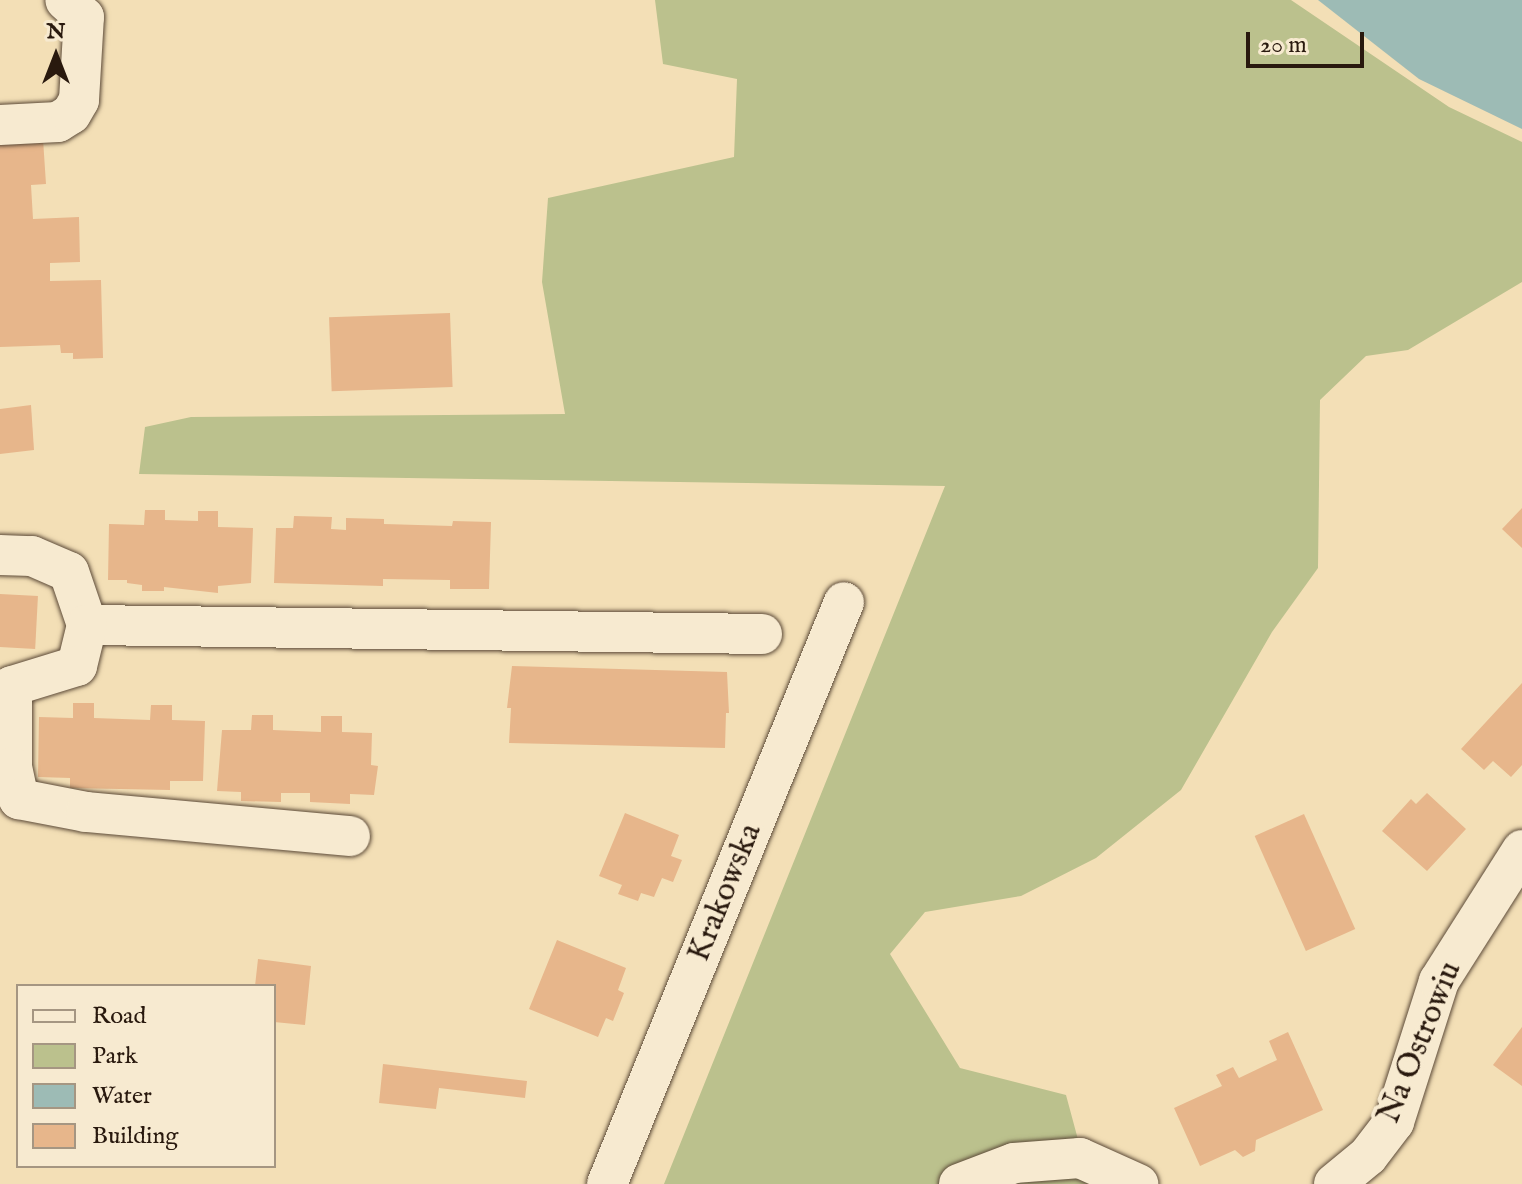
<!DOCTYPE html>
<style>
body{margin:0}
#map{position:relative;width:1522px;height:1184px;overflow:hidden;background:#f3dfb6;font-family:"IM FELL English",serif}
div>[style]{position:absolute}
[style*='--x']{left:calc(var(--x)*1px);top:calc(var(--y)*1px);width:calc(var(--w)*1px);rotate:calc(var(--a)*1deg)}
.green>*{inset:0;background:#bbc18d}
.water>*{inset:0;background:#9dbbb5}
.building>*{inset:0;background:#e7b68b;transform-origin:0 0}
.roads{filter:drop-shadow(0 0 2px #5c4a38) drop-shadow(0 0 2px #5c4a38)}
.minor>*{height:40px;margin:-20px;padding:0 20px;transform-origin:20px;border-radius:20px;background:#f7ead0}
span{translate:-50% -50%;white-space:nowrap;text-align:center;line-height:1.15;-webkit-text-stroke:8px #f7ead0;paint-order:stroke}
.street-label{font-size:32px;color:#29190e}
.legend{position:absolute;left:16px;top:984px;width:260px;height:184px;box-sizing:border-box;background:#f7ead0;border:2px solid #a59682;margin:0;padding:10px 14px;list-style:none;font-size:24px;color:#29190e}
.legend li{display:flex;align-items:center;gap:16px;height:40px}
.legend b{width:40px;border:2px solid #a59682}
.north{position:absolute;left:16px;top:16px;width:80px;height:80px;-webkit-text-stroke:6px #f7ead0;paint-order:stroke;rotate:0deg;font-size:22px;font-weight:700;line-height:32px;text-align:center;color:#29190e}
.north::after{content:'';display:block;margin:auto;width:28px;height:36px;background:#29190e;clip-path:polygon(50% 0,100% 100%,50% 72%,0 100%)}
.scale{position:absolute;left:1246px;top:32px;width:118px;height:36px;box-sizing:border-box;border:4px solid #29190e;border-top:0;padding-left:10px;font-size:24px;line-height:28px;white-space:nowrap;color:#29190e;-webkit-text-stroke:6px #f7ead0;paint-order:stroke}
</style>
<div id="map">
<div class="green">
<i style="clip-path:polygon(655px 0,1291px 0,1449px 107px,1522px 142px,1522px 282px,1408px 350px,1366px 356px,1320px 400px,1318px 568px,1272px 632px,1181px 790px,1096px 858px,1021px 896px,925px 912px,890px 954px,960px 1068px,1066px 1095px,1090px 1184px,664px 1184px,945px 486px,139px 474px,145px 427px,191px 417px,565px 414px,542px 282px,548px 198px,734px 157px,737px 79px,663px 64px)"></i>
</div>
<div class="water">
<i style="clip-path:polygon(1318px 0,1522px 0,1522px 129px,1419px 79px)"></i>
</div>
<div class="building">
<i style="clip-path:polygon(43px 139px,46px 184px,31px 185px,33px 219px,79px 217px,80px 262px,50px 263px,50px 281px,101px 280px,103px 358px,73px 359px,73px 353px,61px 353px,60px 345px,0 347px,0 141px)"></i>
<i style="left:450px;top:313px;width:74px;height:121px;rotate:88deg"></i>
<i style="clip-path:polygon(31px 405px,34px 450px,0 454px,0 409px)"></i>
<i style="clip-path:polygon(1522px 508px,1522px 548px,1502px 529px)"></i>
<i style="clip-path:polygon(145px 510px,165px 510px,165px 520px,198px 521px,198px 511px,218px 511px,218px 527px,253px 528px,251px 583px,218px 586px,218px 593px,164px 587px,164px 591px,142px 591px,142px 585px,127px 583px,127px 580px,108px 580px,109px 524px,144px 525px)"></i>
<i style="clip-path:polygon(294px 516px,332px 517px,331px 529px,346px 530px,346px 518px,384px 519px,384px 524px,452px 526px,453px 521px,491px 522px,489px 589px,450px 589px,450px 580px,383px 579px,383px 586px,274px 583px,276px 528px,293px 528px)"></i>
<i style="left:0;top:594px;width:38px;height:53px;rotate:3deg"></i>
<i style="clip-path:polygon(512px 666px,727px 672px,729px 713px,726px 713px,725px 748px,509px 743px,511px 708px,507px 708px)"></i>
<i style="clip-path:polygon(1522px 683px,1522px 765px,1511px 777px,1493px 761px,1484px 770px,1461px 749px)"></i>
<i style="clip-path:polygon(73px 703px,94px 703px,94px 718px,150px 720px,151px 705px,172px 705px,172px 720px,205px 721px,203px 781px,170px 781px,170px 790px,70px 788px,70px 778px,38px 777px,39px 717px,73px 718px)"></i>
<i style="clip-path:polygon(252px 715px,273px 715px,273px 730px,321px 732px,321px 716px,342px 716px,342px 732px,372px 733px,371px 765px,378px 766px,374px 795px,350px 794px,350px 804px,310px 802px,310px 793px,281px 793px,281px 802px,241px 801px,241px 792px,217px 791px,222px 730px,251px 730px)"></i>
<i style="clip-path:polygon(1427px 793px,1466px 829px,1427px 871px,1382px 831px,1411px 799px,1416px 804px)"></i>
<i style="clip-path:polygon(625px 813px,679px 835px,671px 856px,682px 860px,673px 882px,662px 878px,654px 897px,641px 893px,638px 901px,618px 894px,622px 885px,599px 876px)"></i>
<i style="left:1304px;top:814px;width:126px;height:54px;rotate:66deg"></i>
<i style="clip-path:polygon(557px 940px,626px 968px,618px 990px,624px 993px,613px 1021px,606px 1018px,598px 1037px,529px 1009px)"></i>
<i style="clip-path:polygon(258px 959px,311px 966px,305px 1025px,274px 1022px,274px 986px,255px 986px)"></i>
<i style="clip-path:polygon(1522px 1027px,1522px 1086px,1493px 1065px)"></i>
<i style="clip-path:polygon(1288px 1032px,1323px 1110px,1256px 1140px,1255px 1151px,1243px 1157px,1235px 1150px,1200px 1166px,1174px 1108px,1222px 1086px,1216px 1075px,1233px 1067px,1239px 1078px,1277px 1060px,1269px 1041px)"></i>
<i style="clip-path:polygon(383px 1064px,527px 1081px,525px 1098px,439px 1088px,436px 1109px,379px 1103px)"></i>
</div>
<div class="roads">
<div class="minor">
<i style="--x:0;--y:125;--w:58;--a:-3"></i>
<i style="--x:58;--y:122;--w:15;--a:-32"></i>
<i style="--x:71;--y:114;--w:16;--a:-60"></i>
<i style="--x:79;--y:100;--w:83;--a:-86.6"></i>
<i style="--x:84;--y:17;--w:25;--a:-138"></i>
<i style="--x:0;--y:555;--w:32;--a:2"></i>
<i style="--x:32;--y:556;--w:40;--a:23.4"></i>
<i style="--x:69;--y:572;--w:56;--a:71.2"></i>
<i style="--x:87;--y:625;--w:675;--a:0.76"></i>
<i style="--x:87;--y:625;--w:42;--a:103.7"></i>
<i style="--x:77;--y:666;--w:68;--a:162.9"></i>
<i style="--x:12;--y:686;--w:81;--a:90"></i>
<i style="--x:12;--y:767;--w:33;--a:78"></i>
<i style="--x:19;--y:799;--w:68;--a:11"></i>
<i style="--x:86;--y:812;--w:265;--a:5.2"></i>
<i style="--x:607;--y:1184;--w:628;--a:-67.84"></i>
<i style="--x:959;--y:1184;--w:59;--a:-20.9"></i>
<i style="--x:1014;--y:1163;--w:66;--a:-4.3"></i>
<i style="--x:1080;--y:1158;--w:64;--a:24.1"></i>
<i style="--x:1334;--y:1184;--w:44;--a:-39.5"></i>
<i style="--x:1368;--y:1156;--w:43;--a:-52.6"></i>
<i style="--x:1394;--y:1122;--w:148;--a:-72.3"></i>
<i style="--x:1439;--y:981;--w:155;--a:-57.6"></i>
</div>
</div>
<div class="street-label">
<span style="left:726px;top:893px;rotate:-68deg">Krakowska</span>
<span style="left:1421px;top:1043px;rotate:-68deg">Na Ostrowiu</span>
</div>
<ul class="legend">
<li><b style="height:10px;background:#f7ead0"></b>Road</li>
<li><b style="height:22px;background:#bbc18d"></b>Park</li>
<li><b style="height:22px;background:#9dbbb5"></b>Water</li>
<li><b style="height:22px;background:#e7b68b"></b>Building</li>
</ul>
<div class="north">N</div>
<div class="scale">20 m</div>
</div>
